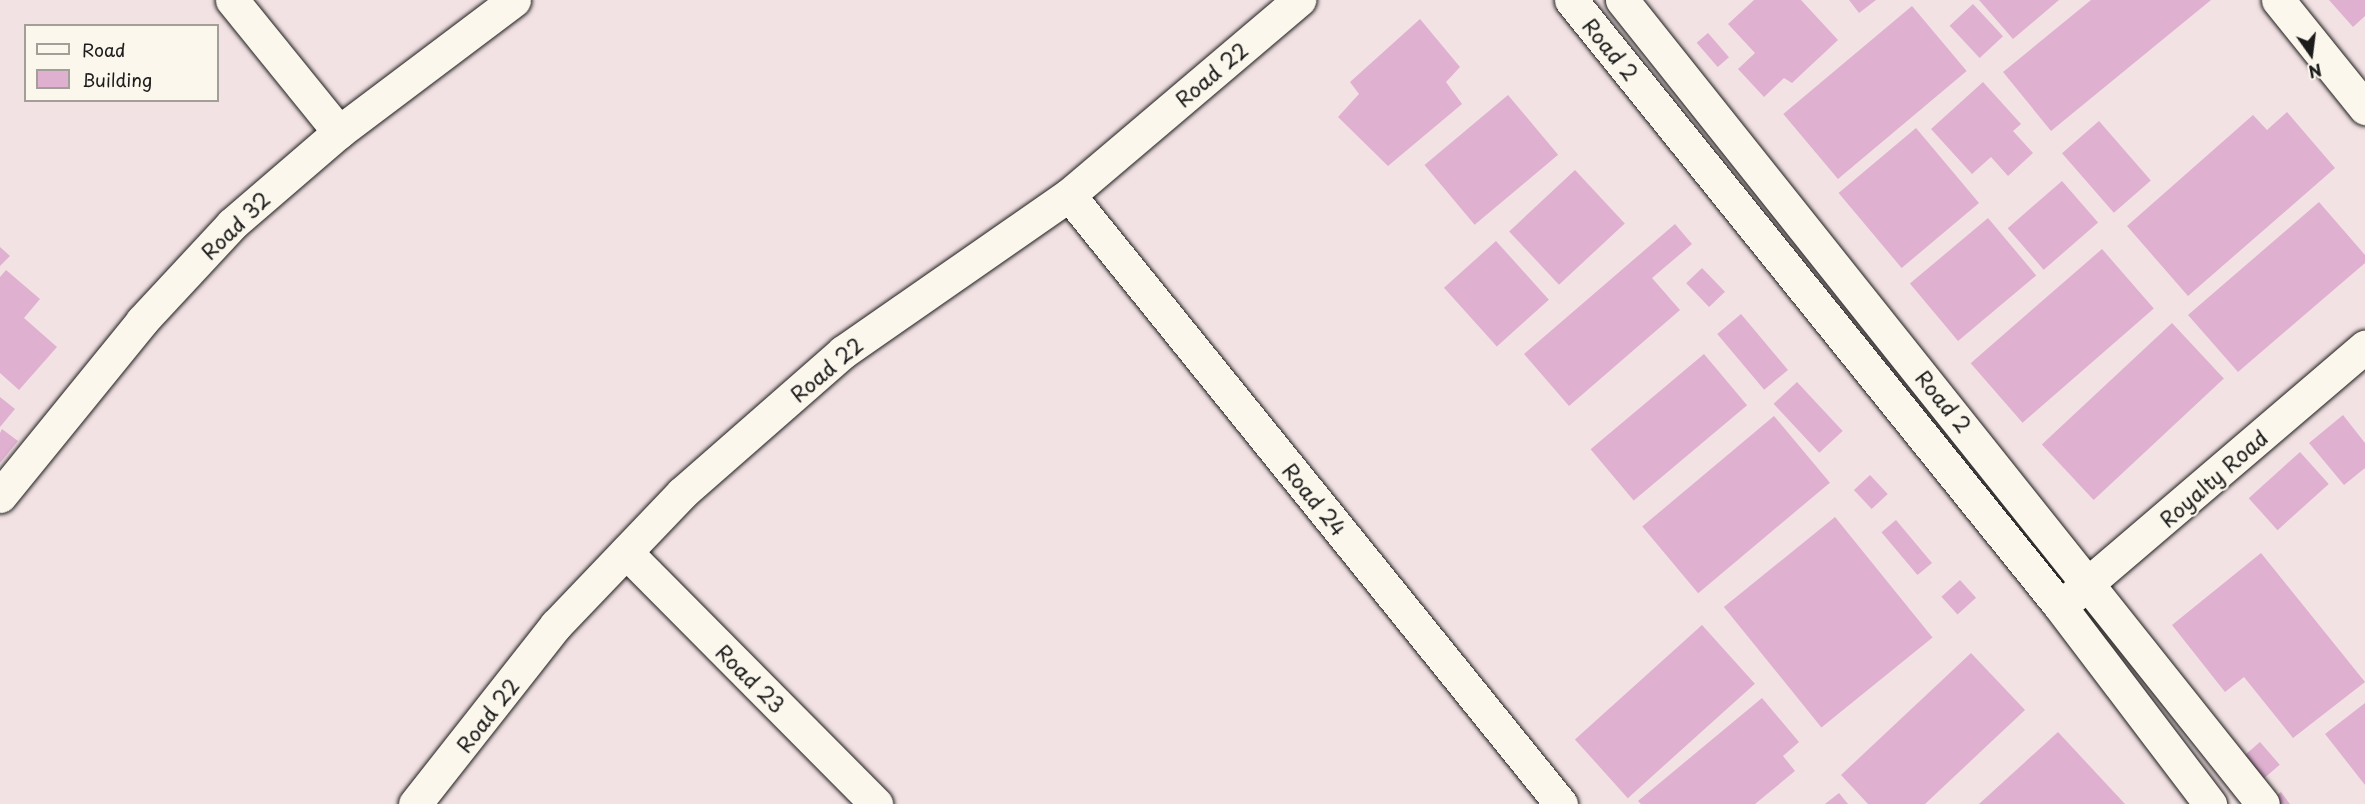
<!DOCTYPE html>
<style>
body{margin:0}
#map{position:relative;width:2365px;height:804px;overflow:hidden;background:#f3e2e4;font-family:"Playpen Sans",sans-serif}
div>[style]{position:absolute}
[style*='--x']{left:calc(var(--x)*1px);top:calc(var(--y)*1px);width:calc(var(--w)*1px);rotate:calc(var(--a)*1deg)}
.building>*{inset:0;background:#dfb0d0;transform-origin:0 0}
.roads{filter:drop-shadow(0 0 2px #1c1c1c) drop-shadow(0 0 2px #1c1c1c)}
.minor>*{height:33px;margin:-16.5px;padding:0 16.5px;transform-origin:16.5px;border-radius:16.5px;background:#fbf7ec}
span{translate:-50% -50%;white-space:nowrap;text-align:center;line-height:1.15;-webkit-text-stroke:4.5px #fbf7ec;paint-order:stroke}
.street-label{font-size:21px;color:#1c1c1c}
.legend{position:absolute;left:24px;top:24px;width:195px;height:78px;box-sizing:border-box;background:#fbf7ec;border:2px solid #a29f99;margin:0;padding:8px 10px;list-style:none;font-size:18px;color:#1c1c1c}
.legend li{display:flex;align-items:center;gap:12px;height:30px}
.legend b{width:30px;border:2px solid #a29f99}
.north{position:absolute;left:2281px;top:24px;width:60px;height:60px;-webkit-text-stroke:4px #fbf7ec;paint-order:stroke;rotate:166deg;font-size:16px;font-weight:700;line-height:24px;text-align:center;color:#1c1c1c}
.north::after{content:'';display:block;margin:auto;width:21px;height:27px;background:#1c1c1c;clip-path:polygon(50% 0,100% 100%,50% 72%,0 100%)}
</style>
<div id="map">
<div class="building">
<i style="clip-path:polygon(1754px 0,1801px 0,1838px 40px,1792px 83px,1784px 78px,1764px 97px,1738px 69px,1755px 53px,1728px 24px)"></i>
<i style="clip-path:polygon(1849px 0,1876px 0,1859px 13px)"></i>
<i style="clip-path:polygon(1979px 0,2059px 0,2013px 39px)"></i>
<i style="clip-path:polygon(2091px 0,2211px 0,2051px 131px,2003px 72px)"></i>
<i style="clip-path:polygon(2329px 0,2365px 0,2365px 16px,2353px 27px)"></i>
<i style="left:1973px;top:4px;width:44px;height:32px;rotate:47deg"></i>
<i style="left:1912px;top:6px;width:85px;height:168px;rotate:50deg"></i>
<i style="clip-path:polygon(1420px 19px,1460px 67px,1446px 82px,1462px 104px,1388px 166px,1338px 117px,1359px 94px,1350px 82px)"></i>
<i style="left:1708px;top:33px;width:32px;height:15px;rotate:49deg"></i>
<i style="clip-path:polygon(1983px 82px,2021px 124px,2013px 131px,2033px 153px,2008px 176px,1991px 157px,1972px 174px,1931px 129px)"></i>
<i style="left:1508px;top:95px;width:78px;height:109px;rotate:50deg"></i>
<i style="clip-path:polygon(2287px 112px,2335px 168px,2188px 296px,2127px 226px,2253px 115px,2267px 130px)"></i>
<i style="left:2099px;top:121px;width:79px;height:49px;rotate:49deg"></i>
<i style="left:1916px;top:128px;width:98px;height:101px;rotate:50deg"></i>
<i style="left:1575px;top:170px;width:73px;height:90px;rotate:47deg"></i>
<i style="left:2062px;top:181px;width:55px;height:72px;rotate:49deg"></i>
<i style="clip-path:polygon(2319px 202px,2365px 255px,2365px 263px,2238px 372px,2188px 315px)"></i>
<i style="left:1988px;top:218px;width:75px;height:102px;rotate:50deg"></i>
<i style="clip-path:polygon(1675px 224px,1692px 244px,1652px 278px,1680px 310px,1569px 406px,1524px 354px)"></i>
<i style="left:1496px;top:241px;width:79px;height:70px;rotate:48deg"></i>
<i style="clip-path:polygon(0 247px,10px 256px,0 266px)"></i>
<i style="left:2102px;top:249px;width:79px;height:174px;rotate:49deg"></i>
<i style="left:1702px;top:268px;width:33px;height:22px;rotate:46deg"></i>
<i style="clip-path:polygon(6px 270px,40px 299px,24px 318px,57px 347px,19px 390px,0 373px,0 277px)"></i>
<i style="left:1741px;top:314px;width:73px;height:31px;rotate:50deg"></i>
<i style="left:2172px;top:323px;width:76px;height:178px;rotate:47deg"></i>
<i style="left:1704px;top:354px;width:67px;height:148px;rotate:50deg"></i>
<i style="left:1797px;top:382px;width:67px;height:32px;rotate:47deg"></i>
<i style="clip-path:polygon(0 397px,15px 409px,0 427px)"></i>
<i style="clip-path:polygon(2343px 415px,2365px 443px,2365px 468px,2344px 485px,2309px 443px)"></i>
<i style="left:1774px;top:416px;width:87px;height:172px;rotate:50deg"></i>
<i style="clip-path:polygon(2px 429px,18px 441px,0 463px,0 433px)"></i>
<i style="left:2300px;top:452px;width:43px;height:69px;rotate:48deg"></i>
<i style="left:1870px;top:475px;width:26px;height:22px;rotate:47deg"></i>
<i style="left:1835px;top:517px;width:155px;height:143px;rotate:51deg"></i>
<i style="left:1896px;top:520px;width:56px;height:19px;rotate:50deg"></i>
<i style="clip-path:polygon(2261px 553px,2365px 682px,2293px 738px,2244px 677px,2225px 692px,2172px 625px)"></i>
<i style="left:1960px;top:580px;width:24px;height:25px;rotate:48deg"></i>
<i style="left:1702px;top:625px;width:79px;height:171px;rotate:48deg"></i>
<i style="clip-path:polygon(1971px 653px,2025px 710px,1925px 804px,1868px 804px,1841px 775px)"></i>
<i style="clip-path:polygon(1762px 698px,1799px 742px,1783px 756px,1795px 771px,1755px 804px,1641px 804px,1638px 801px)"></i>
<i style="clip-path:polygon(2365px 703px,2365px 785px,2325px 734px)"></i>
<i style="clip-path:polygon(2058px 732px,2125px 804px,1979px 804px)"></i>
<i style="left:2260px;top:742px;width:30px;height:23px;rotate:49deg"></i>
<i style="clip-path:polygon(2281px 792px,2290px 804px,2275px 804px,2271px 799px)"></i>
<i style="clip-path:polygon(1839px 793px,1848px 804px,1825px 804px)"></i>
</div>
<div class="roads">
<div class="minor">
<i style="--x:232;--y:0;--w:170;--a:51"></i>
<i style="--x:1571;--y:0;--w:777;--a:51.11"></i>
<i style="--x:2059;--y:605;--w:250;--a:52.8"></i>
<i style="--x:1622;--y:0;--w:1028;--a:51.44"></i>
<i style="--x:2278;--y:0;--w:139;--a:51.1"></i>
<i style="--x:1069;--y:195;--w:783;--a:51.07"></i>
<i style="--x:0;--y:496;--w:225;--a:-50.9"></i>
<i style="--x:142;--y:321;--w:132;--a:-47.1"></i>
<i style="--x:232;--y:224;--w:141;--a:-40.7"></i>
<i style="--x:339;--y:132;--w:219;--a:-37"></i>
<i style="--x:626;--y:552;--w:355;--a:45.2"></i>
<i style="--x:2073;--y:596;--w:384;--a:-40.5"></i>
<i style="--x:415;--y:804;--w:228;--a:-51.8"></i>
<i style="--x:556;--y:625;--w:182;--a:-46.3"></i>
<i style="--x:682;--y:493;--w:214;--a:-41.2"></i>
<i style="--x:843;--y:352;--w:275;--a:-34.8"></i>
<i style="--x:1069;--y:195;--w:302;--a:-40.3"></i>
</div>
</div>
<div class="street-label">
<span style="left:1611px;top:49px;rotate:51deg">Road 2</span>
<span style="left:1211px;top:74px;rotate:-40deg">Road 22</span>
<span style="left:235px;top:225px;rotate:-44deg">Road 32</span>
<span style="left:826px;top:369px;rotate:-40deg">Road 22</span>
<span style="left:1944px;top:401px;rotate:51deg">Road 2</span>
<span style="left:2213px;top:478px;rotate:-41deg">Royalty Road</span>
<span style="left:1315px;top:499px;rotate:51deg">Road 24</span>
<span style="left:751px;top:678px;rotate:45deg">Road 23</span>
<span style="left:487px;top:715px;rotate:-52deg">Road 22</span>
</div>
<ul class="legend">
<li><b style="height:8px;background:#fbf7ec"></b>Road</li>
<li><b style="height:16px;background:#dfb0d0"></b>Building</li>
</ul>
<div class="north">N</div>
</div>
